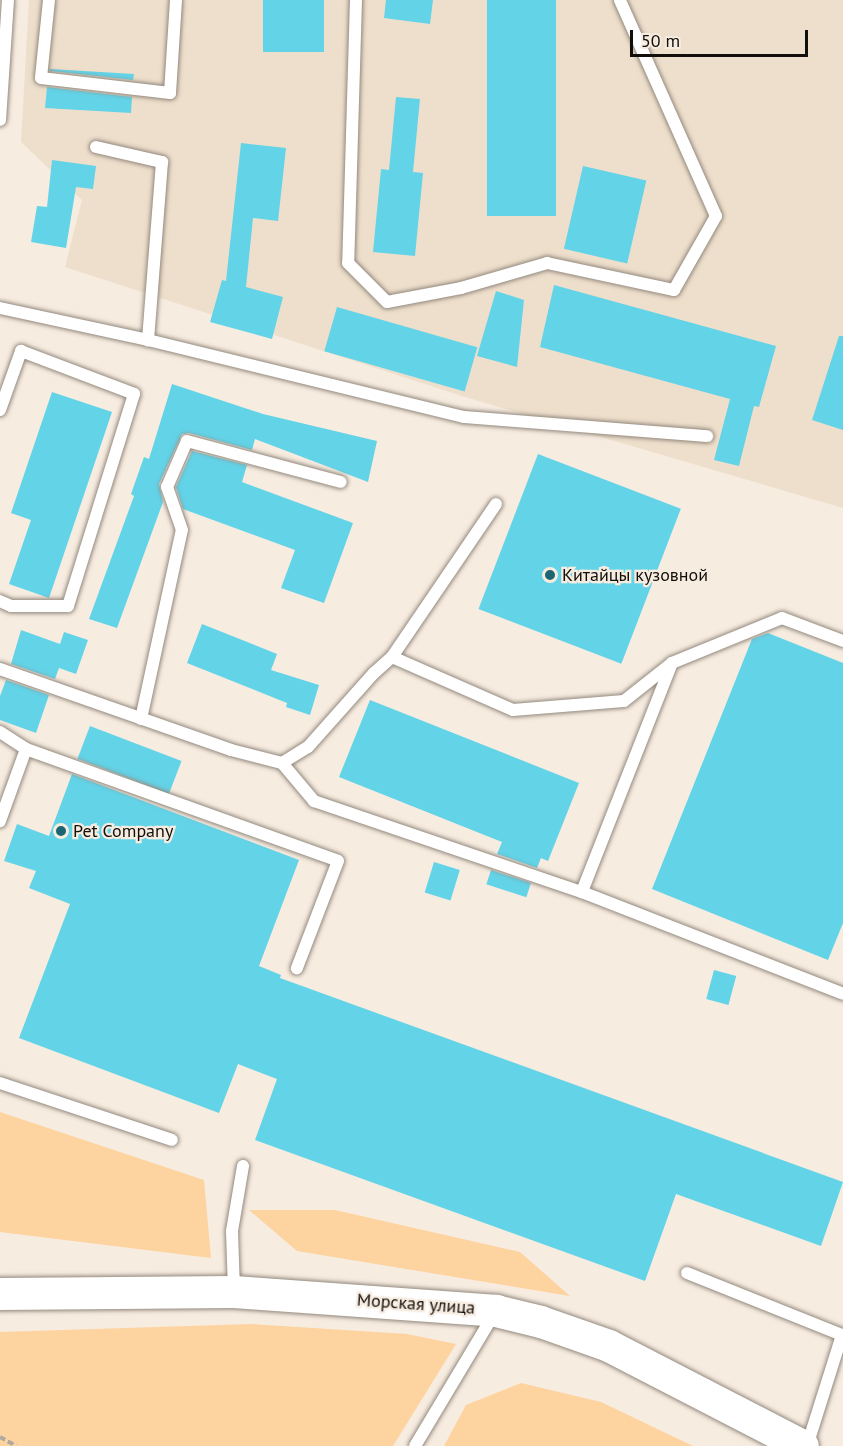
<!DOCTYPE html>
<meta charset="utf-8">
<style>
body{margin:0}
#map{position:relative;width:843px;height:1446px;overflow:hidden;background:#f7ece0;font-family:"PT Sans",sans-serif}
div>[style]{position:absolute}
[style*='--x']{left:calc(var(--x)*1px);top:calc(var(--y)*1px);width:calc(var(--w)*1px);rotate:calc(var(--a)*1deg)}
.built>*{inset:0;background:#eedfcc}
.green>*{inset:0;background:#fdd39f}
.building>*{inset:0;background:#63d3e8;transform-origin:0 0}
.path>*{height:4px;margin-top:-2px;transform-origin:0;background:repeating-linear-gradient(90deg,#b1a89f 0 6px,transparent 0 9px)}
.roads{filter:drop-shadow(0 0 2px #93897e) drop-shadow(0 0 2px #93897e)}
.lane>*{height:12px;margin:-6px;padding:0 6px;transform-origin:6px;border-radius:6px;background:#fff}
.secondary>*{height:32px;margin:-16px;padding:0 16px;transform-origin:16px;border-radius:16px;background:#fff}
.dots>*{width:16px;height:16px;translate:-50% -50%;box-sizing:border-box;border:3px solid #f7ece0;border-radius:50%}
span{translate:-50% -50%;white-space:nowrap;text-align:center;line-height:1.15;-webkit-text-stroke:4.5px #f7ece0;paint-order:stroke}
.poi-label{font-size:18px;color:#120e0a}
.left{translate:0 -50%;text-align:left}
.street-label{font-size:18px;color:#120e0a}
.scale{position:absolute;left:630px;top:30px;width:178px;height:27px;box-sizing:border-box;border:3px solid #120e0a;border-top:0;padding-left:8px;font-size:18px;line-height:21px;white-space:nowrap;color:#120e0a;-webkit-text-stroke:4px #f7ece0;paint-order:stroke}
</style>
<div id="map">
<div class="built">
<i style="clip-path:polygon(29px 0,843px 0,843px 508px,465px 397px,65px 267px,82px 200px,21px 142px)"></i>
</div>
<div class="green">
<i style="clip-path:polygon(0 1112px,204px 1180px,211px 1258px,0 1232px)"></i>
<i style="clip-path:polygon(249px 1210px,335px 1210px,520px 1252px,570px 1296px,297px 1251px)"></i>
<i style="clip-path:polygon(252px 1324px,407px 1334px,456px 1344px,393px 1446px,0 1446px,0 1332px)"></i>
<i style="clip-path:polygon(521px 1383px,601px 1402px,693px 1446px,444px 1446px,466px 1405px)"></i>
</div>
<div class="building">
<i style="left:263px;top:0;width:61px;height:52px"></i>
<i style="clip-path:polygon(386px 0,433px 0,430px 24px,384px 18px)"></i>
<i style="left:487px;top:0;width:69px;height:216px"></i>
<i style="clip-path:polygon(50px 69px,134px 74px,133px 80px,50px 71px)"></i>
<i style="clip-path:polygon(47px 87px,132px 97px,131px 113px,45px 108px)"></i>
<i style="clip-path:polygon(396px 97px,420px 99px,413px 172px,423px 173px,415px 256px,373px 252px,381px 169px,389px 170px)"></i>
<i style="clip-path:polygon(241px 143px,286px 148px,278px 221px,253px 218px,246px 287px,283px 297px,272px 339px,210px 322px,222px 280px,226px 281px)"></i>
<i style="clip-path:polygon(52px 160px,96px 166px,93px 189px,76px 187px,66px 248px,31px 242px,37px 206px,47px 207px)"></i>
<i style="left:583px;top:166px;width:65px;height:85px;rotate:13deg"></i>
<i style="clip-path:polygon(554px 285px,776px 346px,759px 407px,754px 406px,739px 466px,714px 460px,730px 399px,540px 347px)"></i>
<i style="clip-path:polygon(496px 291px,524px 300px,517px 367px,477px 356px)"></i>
<i style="left:337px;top:307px;width:146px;height:46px;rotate:16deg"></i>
<i style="clip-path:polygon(839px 336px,843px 336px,843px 430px,812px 420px)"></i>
<i style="clip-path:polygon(172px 384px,263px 414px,377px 441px,368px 482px,255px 439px,252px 450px,189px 433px,182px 434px,159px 484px,163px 502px,117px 628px,89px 619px,134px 496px,131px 494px,144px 457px,149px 459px)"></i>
<i style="clip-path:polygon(52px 392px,112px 412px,49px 598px,9px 584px,31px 520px,11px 513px)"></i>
<i style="clip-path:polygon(192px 451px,247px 465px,242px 482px,353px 523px,324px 603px,281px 588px,295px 550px,183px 509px,176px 487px)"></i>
<i style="left:538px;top:454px;width:153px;height:166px;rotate:21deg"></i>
<i style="clip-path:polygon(202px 624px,277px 654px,271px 670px,319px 685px,310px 715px,286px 707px,287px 703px,187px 663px)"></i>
<i style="clip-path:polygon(21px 630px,60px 644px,64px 632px,88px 640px,76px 674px,59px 668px,55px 679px,11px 664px)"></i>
<i style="clip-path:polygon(768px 633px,843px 663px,843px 923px,828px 960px,652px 889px,752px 639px)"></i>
<i style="clip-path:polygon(6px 680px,49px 695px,36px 733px,0 720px,0 696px)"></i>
<i style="clip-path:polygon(370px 700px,579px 783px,548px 861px,541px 858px,537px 868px,497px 854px,502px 842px,339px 777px)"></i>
<i style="left:90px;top:726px;width:98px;height:35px;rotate:21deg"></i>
<i style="clip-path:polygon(72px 774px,299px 860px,259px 966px,281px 975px,280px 978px,843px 1182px,821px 1246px,676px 1194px,645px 1281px,255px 1140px,277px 1079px,238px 1064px,219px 1113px,19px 1038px,70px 904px,29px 888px,36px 871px,4px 861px,17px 824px,49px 836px)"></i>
<i style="left:434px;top:862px;width:27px;height:32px;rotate:17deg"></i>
<i style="left:491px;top:870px;width:42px;height:15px;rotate:18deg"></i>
<i style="left:714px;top:970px;width:23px;height:30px;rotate:15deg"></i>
</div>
<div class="path">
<i style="--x:0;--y:1437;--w:18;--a:29"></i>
</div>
<div class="roads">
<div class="lane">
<i style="--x:49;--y:0;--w:78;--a:95.9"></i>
<i style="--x:41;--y:78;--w:130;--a:6.6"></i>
<i style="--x:170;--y:93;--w:93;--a:-86.3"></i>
<i style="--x:356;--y:0;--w:263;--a:91.7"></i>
<i style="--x:348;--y:263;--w:55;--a:45"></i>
<i style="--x:387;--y:302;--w:75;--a:-10.7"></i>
<i style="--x:461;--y:288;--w:90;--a:-16.2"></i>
<i style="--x:547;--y:263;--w:130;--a:12"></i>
<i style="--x:674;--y:290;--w:85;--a:-60.4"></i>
<i style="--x:716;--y:216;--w:236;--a:-114"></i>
<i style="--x:0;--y:120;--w:120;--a:-86.2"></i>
<i style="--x:96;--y:147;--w:68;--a:12.8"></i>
<i style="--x:162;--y:162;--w:179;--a:94.5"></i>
<i style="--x:0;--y:308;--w:151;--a:12.2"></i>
<i style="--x:148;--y:340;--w:325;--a:13.7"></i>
<i style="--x:464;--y:417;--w:244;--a:4.5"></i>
<i style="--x:0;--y:410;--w:63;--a:-70.4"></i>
<i style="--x:21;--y:351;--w:121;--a:20.8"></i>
<i style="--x:134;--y:394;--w:222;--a:107.3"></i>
<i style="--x:68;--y:606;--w:57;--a:180"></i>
<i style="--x:11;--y:606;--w:12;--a:-156"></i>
<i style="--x:843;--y:641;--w:65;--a:-159.3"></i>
<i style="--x:782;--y:618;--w:119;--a:157.8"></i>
<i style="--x:672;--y:663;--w:246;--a:111.5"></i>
<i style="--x:582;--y:892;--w:280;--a:21.3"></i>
<i style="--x:392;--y:657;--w:185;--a:-55.8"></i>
<i style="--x:0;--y:669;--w:245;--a:19.3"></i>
<i style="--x:231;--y:750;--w:53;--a:14.3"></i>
<i style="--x:282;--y:763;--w:50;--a:49.9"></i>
<i style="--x:314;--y:801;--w:283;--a:18.8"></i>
<i style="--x:141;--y:719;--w:193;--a:-77.8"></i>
<i style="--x:182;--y:530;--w:46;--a:-109.2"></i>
<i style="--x:167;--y:487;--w:50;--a:-66.5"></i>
<i style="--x:187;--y:441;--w:159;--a:14.9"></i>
<i style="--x:0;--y:732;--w:31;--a:33"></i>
<i style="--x:26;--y:749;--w:77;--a:109.9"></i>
<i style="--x:26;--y:749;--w:331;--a:19.7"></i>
<i style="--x:338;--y:861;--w:115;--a:111"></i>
<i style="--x:282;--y:763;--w:31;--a:-32"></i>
<i style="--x:308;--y:747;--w:99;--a:-48.3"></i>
<i style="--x:374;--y:673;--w:24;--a:-42"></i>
<i style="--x:392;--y:657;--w:132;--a:23.7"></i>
<i style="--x:513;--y:710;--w:111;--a:-4.6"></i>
<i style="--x:624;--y:701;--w:61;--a:-38.4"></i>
<i style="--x:0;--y:1083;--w:181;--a:18.3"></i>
<i style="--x:687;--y:1273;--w:167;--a:21.8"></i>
<i style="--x:842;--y:1335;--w:116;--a:107.5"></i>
<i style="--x:234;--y:1291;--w:60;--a:-91.9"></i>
<i style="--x:232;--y:1231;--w:66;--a:-80.4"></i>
<i style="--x:415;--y:1446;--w:154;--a:-59.1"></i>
</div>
<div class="secondary">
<i style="--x:0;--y:1294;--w:234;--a:-0.5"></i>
<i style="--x:234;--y:1292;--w:263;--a:4.1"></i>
<i style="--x:496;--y:1311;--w:46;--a:13.7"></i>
<i style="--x:541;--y:1322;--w:72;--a:19.4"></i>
<i style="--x:609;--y:1346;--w:218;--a:27.3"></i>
</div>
</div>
<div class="dots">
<i style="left:550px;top:575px;background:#1c6572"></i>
<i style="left:61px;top:831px;background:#1c6572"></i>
</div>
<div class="poi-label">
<span class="left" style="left:562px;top:575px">Китайцы кузовной</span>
<span class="left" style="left:73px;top:831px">Pet Company</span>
</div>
<div class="street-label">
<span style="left:416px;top:1304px;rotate:4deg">Морская улица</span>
</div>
<div class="scale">50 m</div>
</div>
